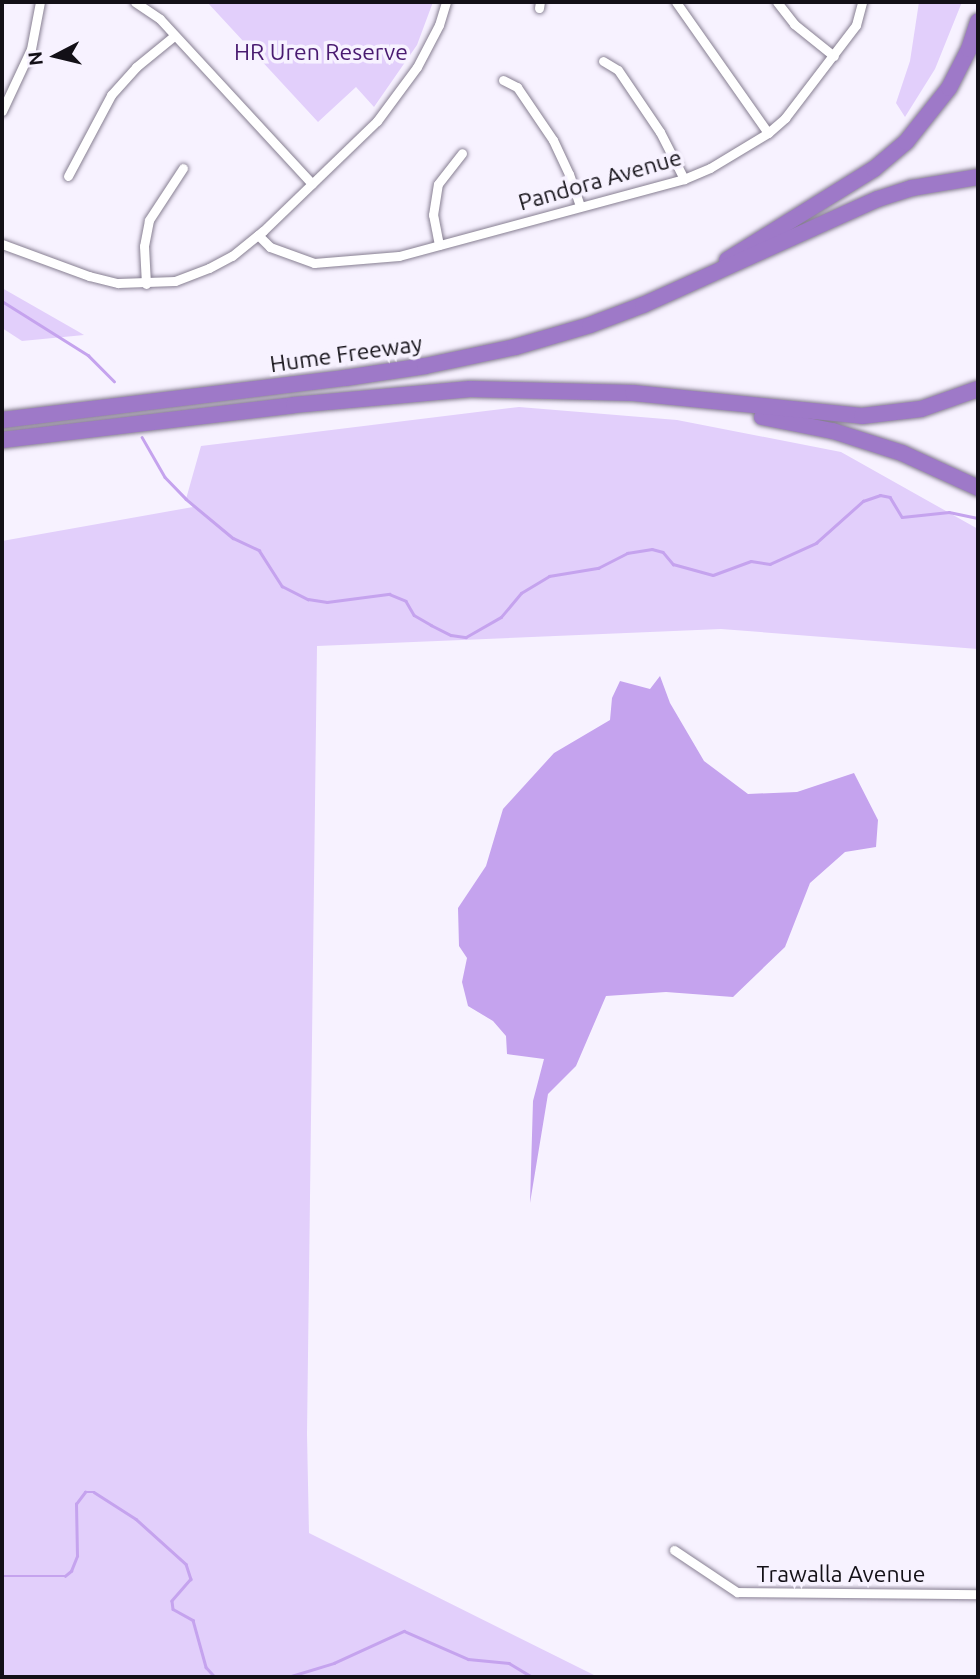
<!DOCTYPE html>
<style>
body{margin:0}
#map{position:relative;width:980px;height:1679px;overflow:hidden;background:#f7f2ff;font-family:Ubuntu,sans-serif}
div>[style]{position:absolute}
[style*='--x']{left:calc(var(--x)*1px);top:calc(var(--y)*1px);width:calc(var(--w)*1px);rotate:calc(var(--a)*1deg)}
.green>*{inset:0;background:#e2cffb}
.water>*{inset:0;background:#c5a3ee}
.stream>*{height:2.5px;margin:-1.25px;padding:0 1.25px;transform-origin:1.25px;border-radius:1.25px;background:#c5a3ee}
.roads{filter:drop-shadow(0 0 2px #877f92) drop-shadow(0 0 2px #877f92)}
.minor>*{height:9px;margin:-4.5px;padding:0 4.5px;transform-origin:4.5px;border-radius:4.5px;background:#fff}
.motorway>*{height:16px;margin:-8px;padding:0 8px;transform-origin:8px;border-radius:8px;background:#9e79c8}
span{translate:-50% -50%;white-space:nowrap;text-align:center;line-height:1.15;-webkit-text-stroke:7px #f7f2ff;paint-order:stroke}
.park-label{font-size:23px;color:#491a70}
.street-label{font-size:23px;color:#131017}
.frame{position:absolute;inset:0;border:4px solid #131017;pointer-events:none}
.north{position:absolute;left:21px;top:21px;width:70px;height:70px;-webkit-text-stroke:5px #f7f2ff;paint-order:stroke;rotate:263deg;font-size:19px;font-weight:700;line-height:28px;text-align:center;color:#131017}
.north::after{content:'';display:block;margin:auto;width:24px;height:32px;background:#131017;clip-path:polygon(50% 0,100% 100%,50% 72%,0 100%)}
</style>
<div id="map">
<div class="green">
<i style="clip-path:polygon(207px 2px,433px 2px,417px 45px,374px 107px,356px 87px,318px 122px)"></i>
<i style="clip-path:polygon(919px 2px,962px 2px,935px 69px,905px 117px,896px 103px,910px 61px)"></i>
<i style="clip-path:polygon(2px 288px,79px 332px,84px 335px,22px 341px,2px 328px)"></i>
<i style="clip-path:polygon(519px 407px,677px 420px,841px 452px,978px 529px,978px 649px,721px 629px,317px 646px,307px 1434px,309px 1533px,598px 1677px,2px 1677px,2px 541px,193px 507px,186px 499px,201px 446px)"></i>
</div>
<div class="water">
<i style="clip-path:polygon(660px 676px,670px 703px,704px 761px,748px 794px,797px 792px,854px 773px,878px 820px,876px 847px,845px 852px,810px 883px,785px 947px,733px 997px,666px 992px,606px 996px,576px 1066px,548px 1094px,530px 1203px,533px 1101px,544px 1059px,507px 1054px,506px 1036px,493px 1021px,468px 1006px,462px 982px,467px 958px,459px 946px,458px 908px,486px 866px,503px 809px,554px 753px,610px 720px,612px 698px,620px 681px,650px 689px)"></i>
</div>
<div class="stream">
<i style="--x:2;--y:301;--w:102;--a:32.1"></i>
<i style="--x:88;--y:355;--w:37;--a:45"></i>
<i style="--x:142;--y:437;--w:46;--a:60.1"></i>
<i style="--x:165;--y:477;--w:30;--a:46"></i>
<i style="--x:186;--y:499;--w:61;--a:39.7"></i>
<i style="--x:233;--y:538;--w:29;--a:25"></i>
<i style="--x:259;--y:550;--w:43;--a:57.4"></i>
<i style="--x:282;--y:586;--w:29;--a:27"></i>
<i style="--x:308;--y:599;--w:19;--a:9"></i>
<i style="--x:327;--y:602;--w:63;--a:-7.4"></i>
<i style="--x:389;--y:594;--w:18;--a:22"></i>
<i style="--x:406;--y:601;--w:16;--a:60"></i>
<i style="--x:414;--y:615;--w:20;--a:30"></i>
<i style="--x:431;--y:625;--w:22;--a:27"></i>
<i style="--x:451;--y:635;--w:15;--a:8"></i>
<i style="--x:466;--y:637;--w:40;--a:-29.7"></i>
<i style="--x:501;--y:617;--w:31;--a:-50"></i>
<i style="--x:521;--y:593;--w:33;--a:-31"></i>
<i style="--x:549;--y:576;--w:50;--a:-9.3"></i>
<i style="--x:598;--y:568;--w:33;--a:-27"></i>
<i style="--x:627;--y:553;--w:25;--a:-9"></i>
<i style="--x:652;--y:549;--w:11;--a:15"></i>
<i style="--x:663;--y:552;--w:16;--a:50"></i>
<i style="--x:673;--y:564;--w:41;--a:15.4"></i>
<i style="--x:713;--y:575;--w:40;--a:-20.2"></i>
<i style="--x:751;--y:561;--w:19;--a:9"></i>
<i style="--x:770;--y:564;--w:51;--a:-24.5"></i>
<i style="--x:816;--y:543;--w:63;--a:-41.8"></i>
<i style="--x:863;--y:501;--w:18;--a:-19"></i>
<i style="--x:880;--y:495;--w:10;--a:11"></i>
<i style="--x:890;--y:497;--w:23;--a:59"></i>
<i style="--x:902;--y:517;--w:47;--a:-6.1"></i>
<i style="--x:949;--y:512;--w:30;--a:12"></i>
<i style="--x:2;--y:1576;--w:63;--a:0"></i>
<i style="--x:65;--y:1576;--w:8;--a:-40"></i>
<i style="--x:71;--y:1571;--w:16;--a:-68"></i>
<i style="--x:77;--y:1556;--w:52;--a:-91.1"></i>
<i style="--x:76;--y:1504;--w:15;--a:-53"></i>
<i style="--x:85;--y:1492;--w:9;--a:0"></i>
<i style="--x:94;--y:1492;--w:50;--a:32.7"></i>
<i style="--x:136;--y:1519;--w:67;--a:42"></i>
<i style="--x:186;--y:1564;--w:16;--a:72"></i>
<i style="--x:191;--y:1579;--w:29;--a:131"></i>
<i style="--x:172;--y:1601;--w:8;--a:83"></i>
<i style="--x:173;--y:1609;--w:23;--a:29"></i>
<i style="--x:193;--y:1620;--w:49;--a:74.5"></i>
<i style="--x:206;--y:1667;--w:13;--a:48"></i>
<i style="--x:288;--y:1677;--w:48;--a:-16.9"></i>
<i style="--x:334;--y:1663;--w:77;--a:-24.6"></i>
<i style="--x:404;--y:1631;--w:70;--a:23.6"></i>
<i style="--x:468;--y:1659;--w:41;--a:5.6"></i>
<i style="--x:509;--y:1663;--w:27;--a:31"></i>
</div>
<div class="roads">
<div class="minor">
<i style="--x:135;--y:2;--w:30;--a:34"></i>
<i style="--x:160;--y:19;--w:224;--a:47.3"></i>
<i style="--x:676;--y:2;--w:160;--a:54.9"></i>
<i style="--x:777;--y:2;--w:28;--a:52"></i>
<i style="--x:794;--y:24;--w:51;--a:38.7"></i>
<i style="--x:539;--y:8;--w:6;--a:-81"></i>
<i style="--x:603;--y:61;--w:17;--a:31"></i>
<i style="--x:618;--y:70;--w:75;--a:55.9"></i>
<i style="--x:660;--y:132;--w:53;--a:62.9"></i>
<i style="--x:503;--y:80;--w:16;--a:27"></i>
<i style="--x:517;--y:87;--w:64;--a:55.8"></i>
<i style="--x:553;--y:140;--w:38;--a:65"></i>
<i style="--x:569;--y:174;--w:34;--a:71"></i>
<i style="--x:2;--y:111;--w:68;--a:-64.9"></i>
<i style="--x:31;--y:49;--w:48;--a:-79.2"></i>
<i style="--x:68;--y:176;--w:92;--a:-62"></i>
<i style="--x:111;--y:95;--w:38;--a:-48"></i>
<i style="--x:136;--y:67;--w:49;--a:-39.2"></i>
<i style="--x:258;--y:235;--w:17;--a:45"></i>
<i style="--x:270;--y:247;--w:47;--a:20"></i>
<i style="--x:314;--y:263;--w:85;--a:-4.7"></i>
<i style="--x:399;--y:256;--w:295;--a:-15.1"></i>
<i style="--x:684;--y:179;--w:28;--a:-23"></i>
<i style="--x:710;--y:168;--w:68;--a:-31.1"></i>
<i style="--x:768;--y:133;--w:23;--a:-41"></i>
<i style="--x:785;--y:118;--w:117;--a:-52.6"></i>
<i style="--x:856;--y:25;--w:24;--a:-75"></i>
<i style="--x:2;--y:244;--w:93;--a:20.2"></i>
<i style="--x:89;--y:276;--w:30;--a:14"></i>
<i style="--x:118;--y:283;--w:57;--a:-2"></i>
<i style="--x:175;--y:281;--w:36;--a:-21"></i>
<i style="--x:209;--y:268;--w:26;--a:-28"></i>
<i style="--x:232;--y:256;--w:40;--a:-39"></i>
<i style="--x:263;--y:231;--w:158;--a:-44"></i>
<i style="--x:377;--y:121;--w:67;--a:-53.5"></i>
<i style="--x:417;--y:67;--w:47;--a:-62.4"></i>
<i style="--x:439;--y:25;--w:24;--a:-73"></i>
<i style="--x:439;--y:245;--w:31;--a:-101"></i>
<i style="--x:433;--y:215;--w:31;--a:-81"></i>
<i style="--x:438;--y:184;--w:39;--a:-52"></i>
<i style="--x:146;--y:284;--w:38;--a:-93"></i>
<i style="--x:144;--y:246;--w:26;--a:-79"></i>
<i style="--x:149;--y:220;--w:62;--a:-56.8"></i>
<i style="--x:674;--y:1550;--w:76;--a:33.7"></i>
<i style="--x:737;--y:1592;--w:241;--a:0.5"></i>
</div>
<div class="motorway">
<i style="--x:727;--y:260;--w:173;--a:-31.8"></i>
<i style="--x:874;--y:169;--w:42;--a:-40.2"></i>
<i style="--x:906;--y:142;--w:69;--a:-51.5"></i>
<i style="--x:949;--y:88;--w:44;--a:-62.9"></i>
<i style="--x:969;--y:49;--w:29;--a:-72"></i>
<i style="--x:762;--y:417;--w:72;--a:11.2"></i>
<i style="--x:833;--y:431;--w:72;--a:17.7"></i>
<i style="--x:902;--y:453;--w:84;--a:24.7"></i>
<i style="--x:2;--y:420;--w:346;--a:-7"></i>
<i style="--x:345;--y:378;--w:81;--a:-8.5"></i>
<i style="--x:425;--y:366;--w:92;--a:-11.9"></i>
<i style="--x:515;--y:347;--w:78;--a:-16.3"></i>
<i style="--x:590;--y:325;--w:57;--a:-20.7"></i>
<i style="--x:643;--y:305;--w:258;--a:-24.3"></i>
<i style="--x:878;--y:199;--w:36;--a:-18"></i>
<i style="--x:912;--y:188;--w:67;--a:-9.5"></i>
<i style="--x:2;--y:440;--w:294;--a:-6.8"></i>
<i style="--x:294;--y:405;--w:177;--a:-5.2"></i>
<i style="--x:470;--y:389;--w:163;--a:1.4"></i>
<i style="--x:633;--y:393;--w:230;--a:5.7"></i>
<i style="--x:862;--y:416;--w:59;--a:-6.8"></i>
<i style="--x:921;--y:409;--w:60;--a:-19.3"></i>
</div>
</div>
<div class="park-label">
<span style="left:321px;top:52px">HR Uren Reserve</span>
</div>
<div class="street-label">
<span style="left:600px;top:180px;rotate:-16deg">Pandora Avenue</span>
<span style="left:346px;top:354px;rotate:-8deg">Hume Freeway</span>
<span style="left:841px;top:1574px">Trawalla Avenue</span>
</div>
<div class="frame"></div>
<div class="north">N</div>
</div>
